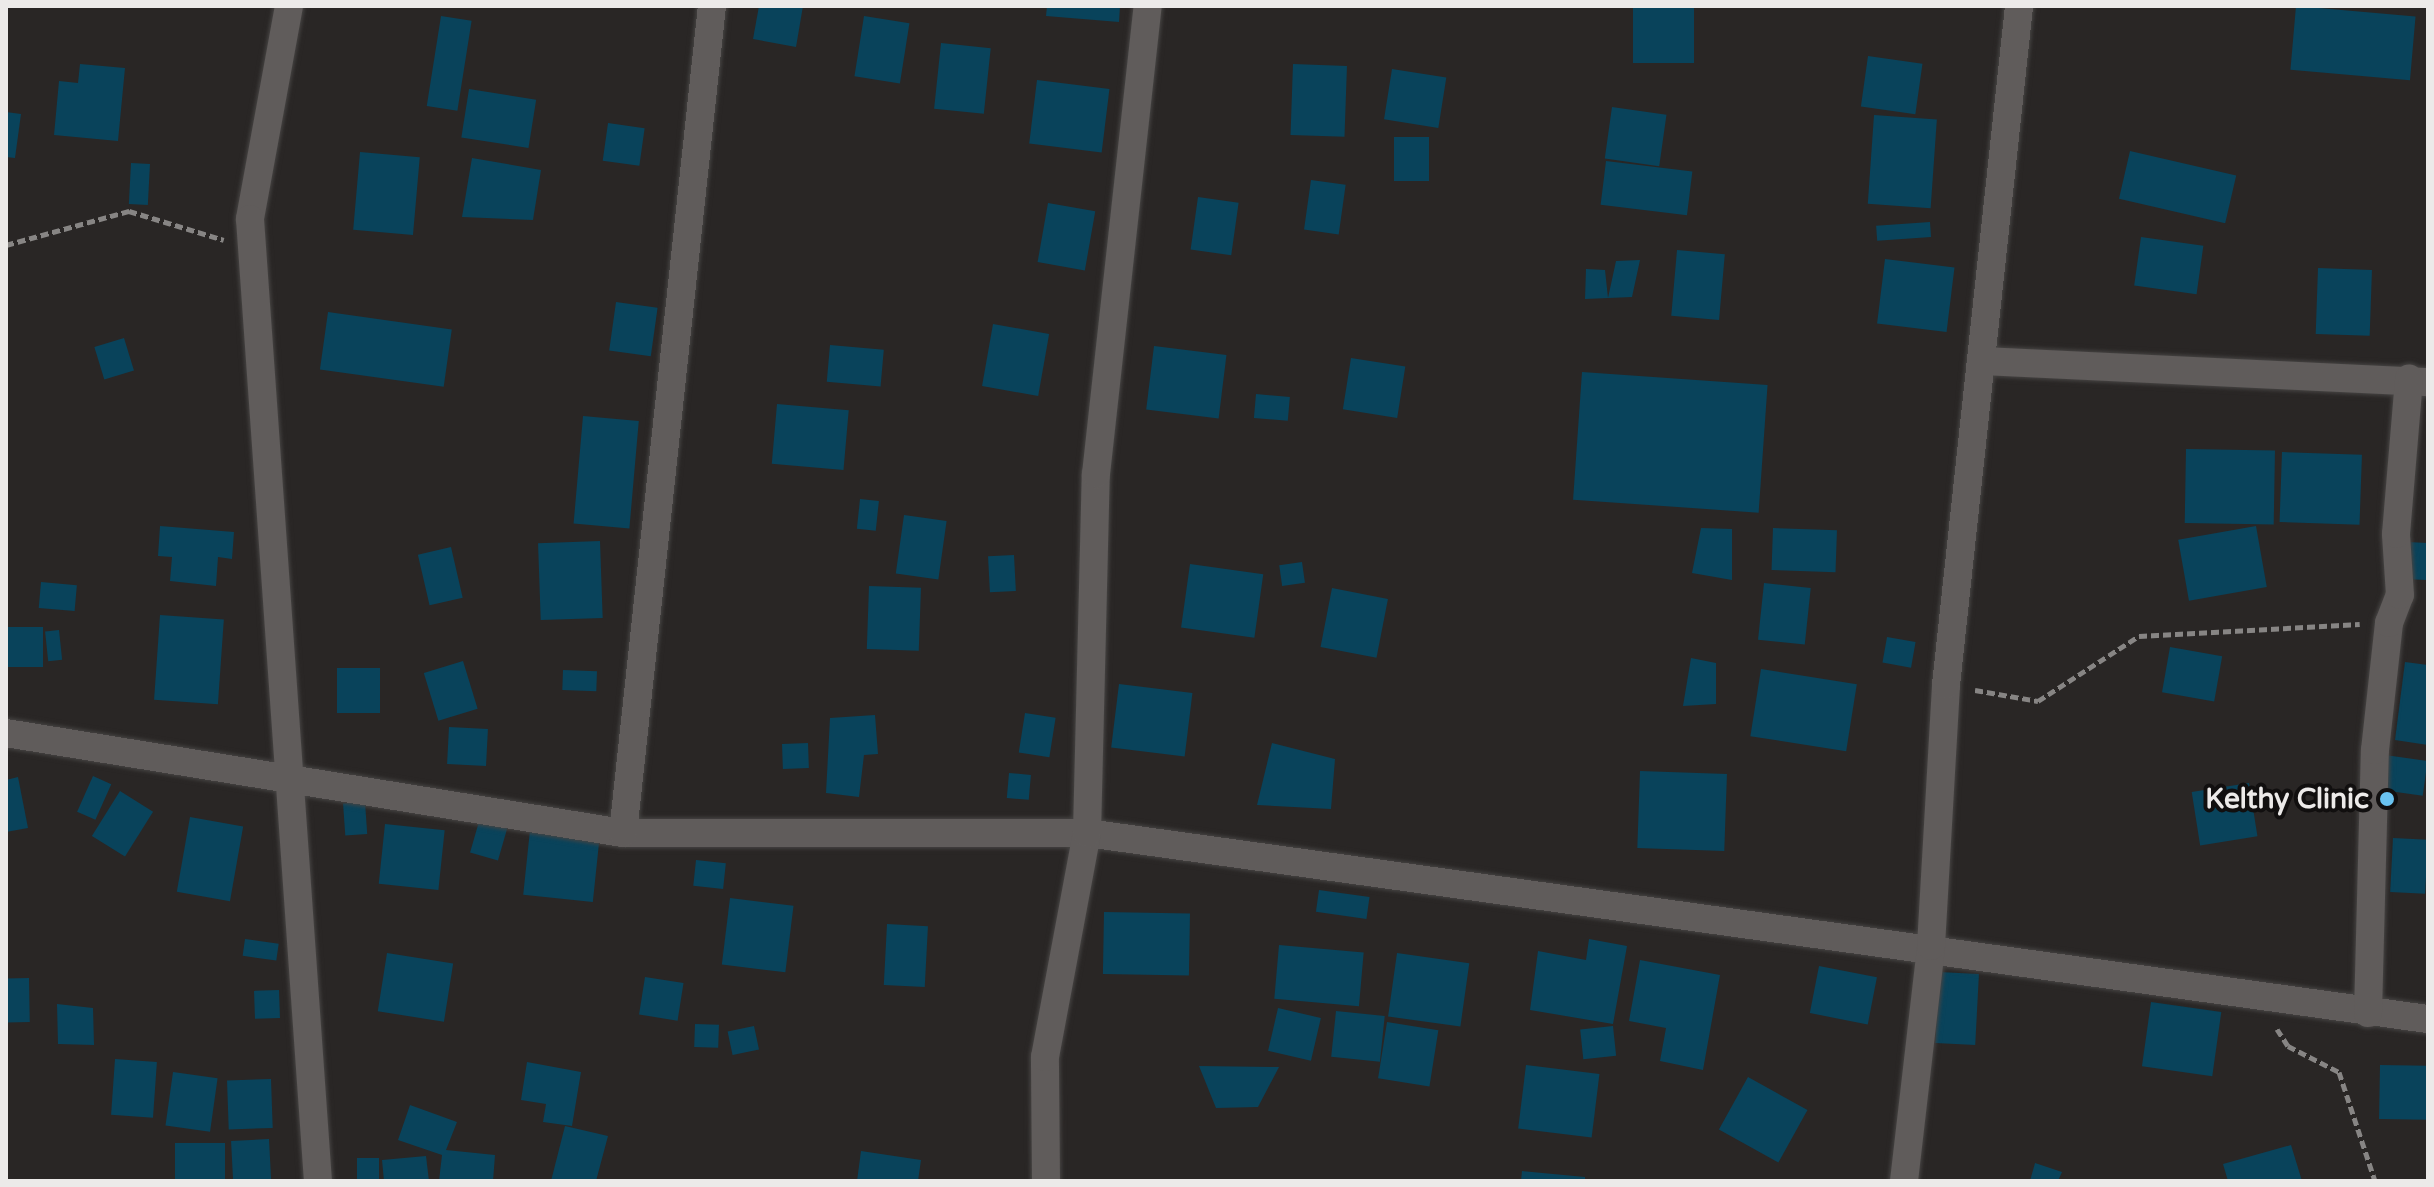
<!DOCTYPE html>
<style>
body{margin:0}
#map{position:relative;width:2434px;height:1187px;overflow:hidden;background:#292625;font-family:"Varela Round",sans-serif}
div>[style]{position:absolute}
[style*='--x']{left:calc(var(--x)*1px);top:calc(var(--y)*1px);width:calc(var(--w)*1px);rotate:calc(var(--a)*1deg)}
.building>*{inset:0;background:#09435b;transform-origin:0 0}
.path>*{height:5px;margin-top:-2.5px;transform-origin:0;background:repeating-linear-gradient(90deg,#878584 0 8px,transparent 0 12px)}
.roads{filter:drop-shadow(0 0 2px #464443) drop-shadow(0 0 2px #464443)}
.street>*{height:28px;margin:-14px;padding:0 14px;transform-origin:14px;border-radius:14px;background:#605c5b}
.dots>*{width:22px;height:22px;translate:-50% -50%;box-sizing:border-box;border:4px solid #110f0f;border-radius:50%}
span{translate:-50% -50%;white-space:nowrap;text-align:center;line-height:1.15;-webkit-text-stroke:8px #110f0f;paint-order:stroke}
.poi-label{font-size:28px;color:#eceae9;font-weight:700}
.right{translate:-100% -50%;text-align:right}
.frame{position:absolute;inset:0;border:8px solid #eceae9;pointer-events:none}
</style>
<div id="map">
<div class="building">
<i style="clip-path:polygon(759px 6px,803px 6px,796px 47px,753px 39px)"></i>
<i style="clip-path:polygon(1047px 6px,1120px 6px,1119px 22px,1046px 16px)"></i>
<i style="left:1633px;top:6px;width:61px;height:57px"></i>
<i style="left:2296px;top:6px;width:120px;height:64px;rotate:5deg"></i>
<i style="left:441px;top:16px;width:31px;height:91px;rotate:9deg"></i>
<i style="left:864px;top:16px;width:46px;height:61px;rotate:9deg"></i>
<i style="left:941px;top:43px;width:50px;height:66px;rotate:6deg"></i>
<i style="left:1868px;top:56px;width:55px;height:51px;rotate:8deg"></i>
<i style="clip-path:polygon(80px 64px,125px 68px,118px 141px,54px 135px,59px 81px,78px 83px)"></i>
<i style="left:1293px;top:64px;width:54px;height:71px;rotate:2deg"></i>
<i style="left:1392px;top:69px;width:55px;height:51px;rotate:9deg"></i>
<i style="left:1037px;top:80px;width:73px;height:64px;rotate:7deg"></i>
<i style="left:469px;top:89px;width:68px;height:49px;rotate:9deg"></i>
<i style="left:1612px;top:107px;width:55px;height:52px;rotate:8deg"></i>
<i style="clip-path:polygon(6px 112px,21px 114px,15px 158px,6px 157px)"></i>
<i style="left:1874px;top:115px;width:63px;height:89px;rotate:4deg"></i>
<i style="left:608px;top:123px;width:37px;height:38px;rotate:8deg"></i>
<i style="left:1394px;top:137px;width:35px;height:44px"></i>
<i style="left:2130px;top:151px;width:109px;height:49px;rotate:13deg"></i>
<i style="left:360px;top:152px;width:60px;height:78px;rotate:5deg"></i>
<i style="clip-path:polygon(472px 158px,541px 170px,533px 220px,462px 217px)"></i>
<i style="left:1606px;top:161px;width:87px;height:44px;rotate:7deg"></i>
<i style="left:131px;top:163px;width:19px;height:41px;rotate:3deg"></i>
<i style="left:1311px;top:180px;width:35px;height:50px;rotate:8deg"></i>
<i style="left:1198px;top:197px;width:41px;height:53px;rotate:8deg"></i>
<i style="left:1048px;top:203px;width:48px;height:60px;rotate:10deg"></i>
<i style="left:1930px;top:222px;width:15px;height:54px;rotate:86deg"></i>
<i style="left:2141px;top:237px;width:63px;height:49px;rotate:8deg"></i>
<i style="left:1677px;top:250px;width:48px;height:66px;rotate:5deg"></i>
<i style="left:1885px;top:259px;width:70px;height:65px;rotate:7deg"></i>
<i style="clip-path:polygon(1640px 260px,1632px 297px,1585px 299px,1586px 269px,1605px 270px,1608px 298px,1616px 261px)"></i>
<i style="left:2318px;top:268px;width:54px;height:66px;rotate:2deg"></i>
<i style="left:616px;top:302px;width:42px;height:49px;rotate:8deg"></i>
<i style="left:328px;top:312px;width:125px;height:58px;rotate:8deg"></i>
<i style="left:993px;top:324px;width:57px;height:63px;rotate:10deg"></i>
<i style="left:124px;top:338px;width:34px;height:31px;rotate:73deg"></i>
<i style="left:830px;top:345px;width:54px;height:37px;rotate:5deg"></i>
<i style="left:1154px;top:346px;width:73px;height:64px;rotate:7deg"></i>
<i style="left:1351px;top:358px;width:55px;height:52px;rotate:9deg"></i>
<i style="left:1582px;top:372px;width:186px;height:128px;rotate:4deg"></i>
<i style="left:1256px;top:394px;width:34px;height:24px;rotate:5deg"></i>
<i style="left:777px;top:404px;width:72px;height:60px;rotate:5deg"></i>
<i style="left:583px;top:416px;width:56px;height:108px;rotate:5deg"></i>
<i style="left:2186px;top:449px;width:89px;height:74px;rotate:1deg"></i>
<i style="left:2282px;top:452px;width:80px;height:70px;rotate:2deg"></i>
<i style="left:860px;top:499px;width:19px;height:30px;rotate:6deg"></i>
<i style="left:904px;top:515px;width:43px;height:59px;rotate:8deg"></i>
<i style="clip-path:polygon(160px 526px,234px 532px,232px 559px,218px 557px,216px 586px,170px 581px,172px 557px,158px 556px)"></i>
<i style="left:2256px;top:526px;width:62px;height:79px;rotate:80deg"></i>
<i style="clip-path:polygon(1701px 528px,1732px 529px,1732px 580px,1692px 573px)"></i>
<i style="left:1773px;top:528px;width:64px;height:42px;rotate:2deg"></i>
<i style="left:600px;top:541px;width:77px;height:62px;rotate:88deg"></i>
<i style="left:2407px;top:542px;width:21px;height:37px;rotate:3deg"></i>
<i style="left:451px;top:547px;width:52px;height:34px;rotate:77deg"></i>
<i style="left:1014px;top:555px;width:36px;height:26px;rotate:87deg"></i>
<i style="left:1302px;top:562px;width:21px;height:23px;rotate:82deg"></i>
<i style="left:1190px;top:564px;width:74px;height:64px;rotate:8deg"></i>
<i style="left:41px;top:582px;width:36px;height:26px;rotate:5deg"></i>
<i style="left:1764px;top:583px;width:47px;height:57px;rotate:6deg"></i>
<i style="left:869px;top:586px;width:52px;height:63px;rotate:2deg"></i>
<i style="left:1332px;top:588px;width:57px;height:60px;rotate:11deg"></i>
<i style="left:160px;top:615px;width:64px;height:85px;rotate:4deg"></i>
<i style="left:7px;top:627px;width:36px;height:40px"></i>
<i style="left:59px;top:630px;width:30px;height:14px;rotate:84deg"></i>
<i style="left:1887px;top:637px;width:29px;height:26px;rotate:10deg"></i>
<i style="left:2170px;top:647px;width:53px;height:46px;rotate:10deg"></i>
<i style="clip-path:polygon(1691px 658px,1716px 663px,1716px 704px,1683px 706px)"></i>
<i style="left:463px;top:661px;width:50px;height:41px;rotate:73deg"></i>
<i style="clip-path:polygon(2405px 662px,2428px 665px,2428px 745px,2395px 740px)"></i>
<i style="left:337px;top:668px;width:43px;height:45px"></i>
<i style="left:1761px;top:669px;width:97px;height:68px;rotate:9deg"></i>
<i style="left:563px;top:670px;width:34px;height:20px;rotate:2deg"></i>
<i style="left:1119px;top:684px;width:74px;height:64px;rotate:7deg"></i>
<i style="left:1025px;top:713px;width:31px;height:40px;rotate:9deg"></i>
<i style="clip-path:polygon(875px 715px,878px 754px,864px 755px,859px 797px,826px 793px,830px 718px)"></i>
<i style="left:449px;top:727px;width:39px;height:37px;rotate:3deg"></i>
<i style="left:808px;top:743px;width:25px;height:26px;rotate:88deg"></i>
<i style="clip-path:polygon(1272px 743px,1335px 759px,1331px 809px,1257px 805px)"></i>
<i style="left:2385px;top:755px;width:43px;height:35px;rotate:8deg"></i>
<i style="left:1640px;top:771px;width:87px;height:77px;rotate:2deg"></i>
<i style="left:1009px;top:773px;width:22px;height:25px;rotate:5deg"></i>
<i style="left:93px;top:776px;width:20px;height:39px;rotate:24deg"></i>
<i style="clip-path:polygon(18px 777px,28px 828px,6px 832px,6px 780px)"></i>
<i style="left:2249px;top:783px;width:54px;height:58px;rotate:81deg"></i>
<i style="left:120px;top:791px;width:39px;height:53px;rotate:32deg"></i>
<i style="left:365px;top:802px;width:32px;height:22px;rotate:86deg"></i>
<i style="left:190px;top:817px;width:54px;height:76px;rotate:10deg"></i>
<i style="left:480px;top:818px;width:29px;height:36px;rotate:16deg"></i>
<i style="left:385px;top:824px;width:60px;height:60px;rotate:6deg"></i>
<i style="left:530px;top:830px;width:70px;height:65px;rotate:6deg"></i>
<i style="left:2393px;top:838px;width:35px;height:54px;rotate:3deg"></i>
<i style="left:696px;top:860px;width:30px;height:26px;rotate:6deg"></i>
<i style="left:1319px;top:890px;width:51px;height:22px;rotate:8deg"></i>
<i style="left:730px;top:898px;width:64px;height:67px;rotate:7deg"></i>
<i style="left:1104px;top:912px;width:86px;height:62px;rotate:1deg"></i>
<i style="left:887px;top:924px;width:41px;height:61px;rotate:3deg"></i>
<i style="left:245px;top:939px;width:34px;height:17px;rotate:8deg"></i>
<i style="clip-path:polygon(1589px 939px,1627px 946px,1613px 1024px,1530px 1010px,1538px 951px,1586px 960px)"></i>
<i style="left:1279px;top:945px;width:85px;height:54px;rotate:5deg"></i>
<i style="left:387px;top:953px;width:67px;height:59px;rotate:9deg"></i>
<i style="left:1397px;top:953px;width:73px;height:64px;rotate:8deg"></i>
<i style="clip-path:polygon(1640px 960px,1720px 975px,1703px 1070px,1660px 1061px,1666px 1028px,1629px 1021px)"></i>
<i style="left:1819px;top:966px;width:59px;height:48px;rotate:11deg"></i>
<i style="left:1939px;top:972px;width:40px;height:71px;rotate:3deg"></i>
<i style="left:645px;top:977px;width:39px;height:38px;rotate:9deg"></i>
<i style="left:29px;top:978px;width:44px;height:23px;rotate:89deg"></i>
<i style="left:279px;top:990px;width:28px;height:25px;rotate:88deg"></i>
<i style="left:2151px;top:1002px;width:71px;height:65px;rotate:8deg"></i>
<i style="clip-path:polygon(57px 1004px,93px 1008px,94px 1045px,58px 1044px)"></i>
<i style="left:1278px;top:1008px;width:44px;height:44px;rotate:13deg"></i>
<i style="left:1336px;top:1011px;width:49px;height:46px;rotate:6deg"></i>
<i style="left:1387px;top:1022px;width:52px;height:57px;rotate:9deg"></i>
<i style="left:695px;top:1024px;width:24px;height:23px;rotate:2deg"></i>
<i style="left:754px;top:1026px;width:24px;height:27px;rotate:78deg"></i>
<i style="left:1613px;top:1026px;width:30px;height:33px;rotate:84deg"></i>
<i style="left:115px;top:1059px;width:42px;height:56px;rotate:4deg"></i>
<i style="clip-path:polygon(527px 1062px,581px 1072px,572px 1126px,543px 1122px,546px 1104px,521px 1100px)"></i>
<i style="left:1526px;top:1065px;width:74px;height:64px;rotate:7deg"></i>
<i style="left:2380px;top:1065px;width:48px;height:54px;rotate:1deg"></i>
<i style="clip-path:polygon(1199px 1066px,1279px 1067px,1258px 1107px,1216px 1108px)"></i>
<i style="left:173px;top:1072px;width:45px;height:54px;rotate:8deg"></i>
<i style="left:1748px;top:1077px;width:68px;height:60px;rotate:29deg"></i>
<i style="left:271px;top:1079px;width:49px;height:44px;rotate:88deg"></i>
<i style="clip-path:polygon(410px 1105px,457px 1122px,446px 1150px,495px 1155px,493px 1181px,439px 1181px,442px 1155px,398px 1140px)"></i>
<i style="clip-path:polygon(565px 1126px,608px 1136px,596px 1181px,551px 1181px)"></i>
<i style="left:269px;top:1139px;width:42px;height:38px;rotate:87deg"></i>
<i style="left:175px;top:1143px;width:50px;height:38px"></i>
<i style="clip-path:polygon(2291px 1145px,2302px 1181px,2228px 1181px,2223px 1164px)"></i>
<i style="clip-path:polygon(861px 1151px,921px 1160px,918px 1181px,857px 1181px)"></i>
<i style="clip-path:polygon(426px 1156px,429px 1181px,384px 1181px,382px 1160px)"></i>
<i style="left:357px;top:1158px;width:22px;height:23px"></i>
<i style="clip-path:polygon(2035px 1163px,2062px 1172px,2058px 1181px,2030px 1181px)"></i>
<i style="clip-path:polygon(1522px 1171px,1585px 1177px,1585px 1181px,1521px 1181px)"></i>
</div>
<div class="path">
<i style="--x:6;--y:245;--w:128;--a:-15.5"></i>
<i style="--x:129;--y:211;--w:99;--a:17"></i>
<i style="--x:1975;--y:690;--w:64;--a:9.9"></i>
<i style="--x:2038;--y:701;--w:120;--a:-32.8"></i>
<i style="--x:2139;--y:636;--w:221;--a:-3.1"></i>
<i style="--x:2277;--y:1029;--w:20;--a:57"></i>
<i style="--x:2288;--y:1046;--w:57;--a:27"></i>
<i style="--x:2339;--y:1072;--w:115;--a:71.7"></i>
</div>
<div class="roads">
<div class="street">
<i style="--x:289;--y:6;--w:217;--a:100.4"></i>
<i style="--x:250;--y:219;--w:964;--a:85.96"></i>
<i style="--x:1981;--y:361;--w:446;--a:2.7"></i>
<i style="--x:6;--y:733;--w:625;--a:9.21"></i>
<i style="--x:623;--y:833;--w:464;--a:0"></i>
<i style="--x:1087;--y:833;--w:1354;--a:7.9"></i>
<i style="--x:623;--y:833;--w:832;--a:-83.86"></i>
<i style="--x:2368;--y:1013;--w:263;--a:-88.5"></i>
<i style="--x:2375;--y:750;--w:128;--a:-83.7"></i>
<i style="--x:2389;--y:623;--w:30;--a:-69"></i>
<i style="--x:2400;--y:595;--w:61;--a:-93.8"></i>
<i style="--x:2396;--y:534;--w:156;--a:-85.2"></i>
<i style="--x:1046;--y:1181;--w:124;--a:-90.5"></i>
<i style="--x:1045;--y:1057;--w:228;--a:-79.4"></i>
<i style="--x:1087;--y:833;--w:359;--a:-88.6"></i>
<i style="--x:1096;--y:474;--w:471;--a:-83.7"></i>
<i style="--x:1904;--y:1181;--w:237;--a:-83.4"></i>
<i style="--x:1931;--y:946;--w:261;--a:-86.7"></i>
<i style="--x:1946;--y:685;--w:683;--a:-83.86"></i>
</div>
</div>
<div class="dots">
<i style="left:2387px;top:799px;background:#6ac3f1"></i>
</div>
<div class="poi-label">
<span class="right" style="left:2369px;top:799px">Kelthy Clinic</span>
</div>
<div class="frame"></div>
</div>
